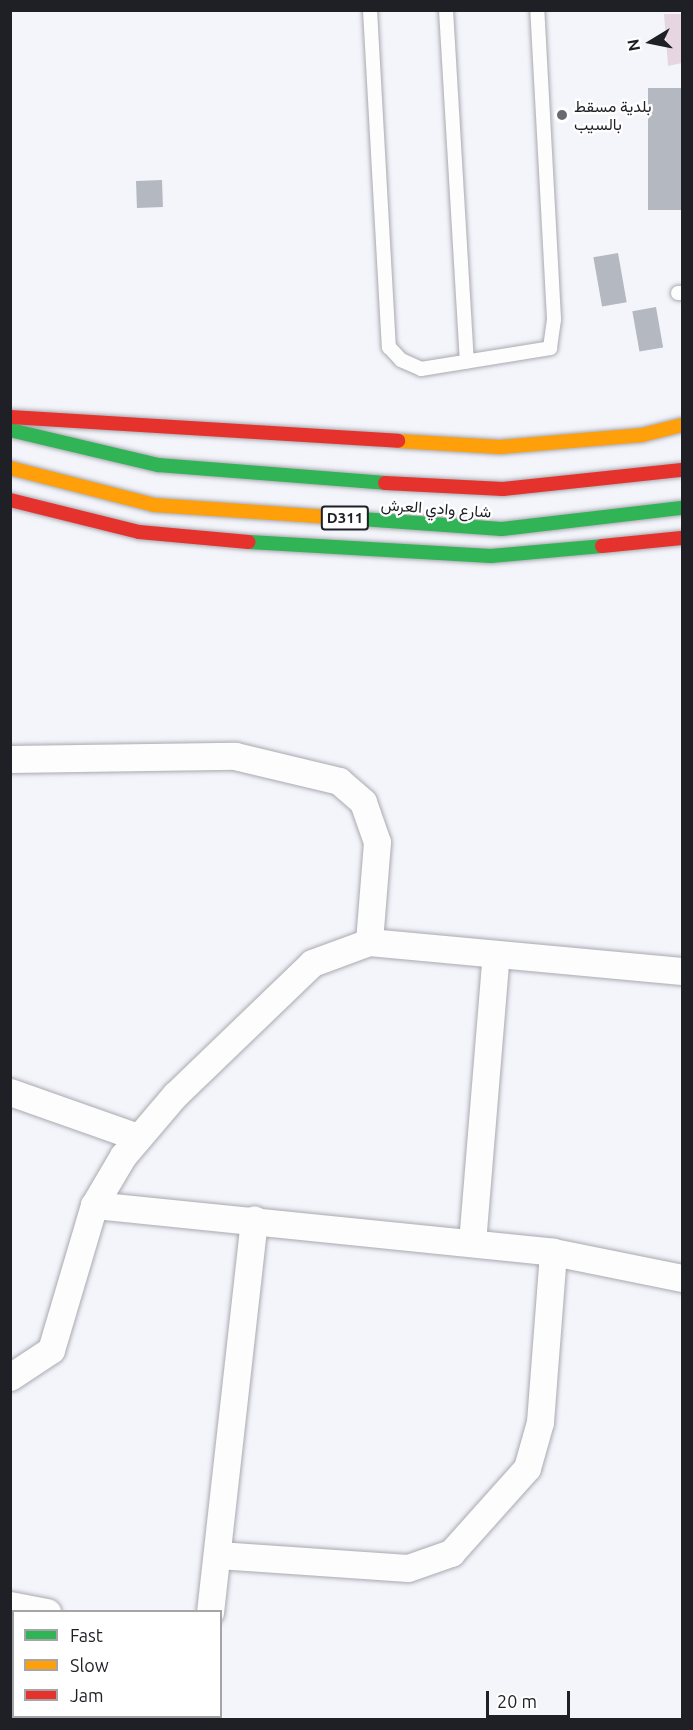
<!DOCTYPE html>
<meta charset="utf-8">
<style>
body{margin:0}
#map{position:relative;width:693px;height:1730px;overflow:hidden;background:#f4f4fb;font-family:Ubuntu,Vazirmatn,sans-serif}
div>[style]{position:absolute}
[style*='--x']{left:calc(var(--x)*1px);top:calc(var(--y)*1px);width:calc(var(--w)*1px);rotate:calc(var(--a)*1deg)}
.green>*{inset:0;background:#e6d6e1}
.building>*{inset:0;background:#b4b8c1;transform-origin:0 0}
.roads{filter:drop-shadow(0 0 2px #a9a9b0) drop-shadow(0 0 2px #a9a9b0)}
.lane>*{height:14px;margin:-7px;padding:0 7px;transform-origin:7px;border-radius:7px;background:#fdfdfe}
.street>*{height:27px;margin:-13.5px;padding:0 13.5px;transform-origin:13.5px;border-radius:13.5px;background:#fdfdfe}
.fast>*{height:14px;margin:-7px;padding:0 7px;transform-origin:7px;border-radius:7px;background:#30b455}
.slow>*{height:14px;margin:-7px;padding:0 7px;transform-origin:7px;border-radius:7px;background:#ff9f0a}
.jam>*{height:14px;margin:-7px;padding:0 7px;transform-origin:7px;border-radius:7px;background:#e5322d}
.dots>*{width:16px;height:16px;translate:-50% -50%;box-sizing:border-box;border:3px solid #fff;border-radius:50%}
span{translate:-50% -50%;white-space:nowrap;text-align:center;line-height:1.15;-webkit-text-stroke:4.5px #fff;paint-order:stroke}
.shield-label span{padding:2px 4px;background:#fff;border:2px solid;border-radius:4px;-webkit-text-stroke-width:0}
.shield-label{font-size:15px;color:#1f1f26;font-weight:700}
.poi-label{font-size:16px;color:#1f1f26}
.left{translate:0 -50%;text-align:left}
.street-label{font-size:16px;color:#1f1f26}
.frame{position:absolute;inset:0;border:12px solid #1f1f26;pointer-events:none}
.legend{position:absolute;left:12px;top:1610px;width:210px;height:108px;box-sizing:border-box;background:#fff;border:2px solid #a5a5a8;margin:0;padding:8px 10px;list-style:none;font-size:18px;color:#1f1f26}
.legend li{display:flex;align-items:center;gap:12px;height:30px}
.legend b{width:30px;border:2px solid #a5a5a8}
.north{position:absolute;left:621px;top:12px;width:60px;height:60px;-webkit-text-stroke:4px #fff;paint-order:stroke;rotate:260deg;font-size:16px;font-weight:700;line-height:24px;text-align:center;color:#1f1f26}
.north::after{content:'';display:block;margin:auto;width:21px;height:27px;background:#1f1f26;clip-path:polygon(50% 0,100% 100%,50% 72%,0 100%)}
.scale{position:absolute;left:486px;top:1691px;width:84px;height:27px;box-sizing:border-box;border:3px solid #1f1f26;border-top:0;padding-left:8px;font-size:18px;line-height:21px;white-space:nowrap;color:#1f1f26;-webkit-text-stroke:4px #fff;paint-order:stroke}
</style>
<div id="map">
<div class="green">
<i style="clip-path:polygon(664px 14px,682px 14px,682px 63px,668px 66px)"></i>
</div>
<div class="building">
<i style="left:682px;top:88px;width:122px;height:34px;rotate:90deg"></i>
<i style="left:162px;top:180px;width:27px;height:26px;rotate:88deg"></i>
<i style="left:618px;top:253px;width:50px;height:25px;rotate:80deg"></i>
<i style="left:656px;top:307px;width:41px;height:24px;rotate:80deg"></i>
</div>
<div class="roads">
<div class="lane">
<i style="--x:370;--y:10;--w:338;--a:86.8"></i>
<i style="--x:389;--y:347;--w:18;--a:47"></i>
<i style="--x:401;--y:360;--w:22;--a:24"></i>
<i style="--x:421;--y:369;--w:131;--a:-9.2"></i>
<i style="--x:550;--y:348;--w:29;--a:-82"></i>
<i style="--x:554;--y:319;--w:309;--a:-93.1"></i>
<i style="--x:446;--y:10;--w:352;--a:86.6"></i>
<i style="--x:678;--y:293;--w:4;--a:0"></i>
</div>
<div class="street">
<i style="--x:10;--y:759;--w:225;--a:-0.8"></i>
<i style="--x:235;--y:756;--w:107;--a:13.5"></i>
<i style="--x:339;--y:781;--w:32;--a:41"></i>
<i style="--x:363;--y:802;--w:42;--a:70.7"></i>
<i style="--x:377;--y:842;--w:100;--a:94.6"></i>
<i style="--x:10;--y:1092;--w:136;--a:19.4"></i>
<i style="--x:94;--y:1205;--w:461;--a:5.8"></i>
<i style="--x:553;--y:1252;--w:132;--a:11.4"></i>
<i style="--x:472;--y:1243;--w:290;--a:-85.3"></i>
<i style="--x:10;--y:1377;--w:49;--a:-33.4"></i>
<i style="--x:51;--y:1350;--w:151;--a:-73.5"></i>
<i style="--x:94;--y:1205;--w:57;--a:-59.4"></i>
<i style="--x:123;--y:1156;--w:80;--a:-49.6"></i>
<i style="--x:175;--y:1095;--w:190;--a:-43.9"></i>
<i style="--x:312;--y:963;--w:61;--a:-20.2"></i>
<i style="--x:369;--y:942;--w:314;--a:5.3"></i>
<i style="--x:218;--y:1555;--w:190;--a:3.9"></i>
<i style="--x:408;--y:1568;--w:46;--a:-19.2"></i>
<i style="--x:451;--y:1553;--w:114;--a:-48.2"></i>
<i style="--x:527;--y:1468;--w:48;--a:-74.2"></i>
<i style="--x:540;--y:1422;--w:170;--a:-85.6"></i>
<i style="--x:10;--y:1605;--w:38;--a:11"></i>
<i style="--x:210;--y:1612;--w:395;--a:-83.6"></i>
</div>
<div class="fast">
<i style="--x:10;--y:430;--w:152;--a:13.3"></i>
<i style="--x:158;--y:465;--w:228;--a:4.5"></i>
<i style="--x:347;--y:518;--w:155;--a:4.1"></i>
<i style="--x:502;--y:529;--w:181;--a:-6.7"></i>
<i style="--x:249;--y:542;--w:242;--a:3.3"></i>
<i style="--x:491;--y:556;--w:111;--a:-5.1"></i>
</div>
<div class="slow">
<i style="--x:398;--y:441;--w:102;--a:3.4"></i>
<i style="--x:500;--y:447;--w:143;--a:-4.8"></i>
<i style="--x:642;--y:435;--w:41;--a:-14"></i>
<i style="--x:10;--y:468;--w:149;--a:14.4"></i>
<i style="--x:154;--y:505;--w:193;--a:3.9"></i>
</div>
<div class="jam">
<i style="--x:10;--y:417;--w:389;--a:3.5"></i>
<i style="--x:385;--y:483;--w:118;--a:2.9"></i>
<i style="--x:503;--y:489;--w:180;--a:-6.1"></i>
<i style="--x:10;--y:500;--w:133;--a:13.9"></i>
<i style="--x:139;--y:532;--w:110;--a:5.2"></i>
<i style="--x:602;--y:546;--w:80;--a:-5.7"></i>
</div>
</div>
<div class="dots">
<i style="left:562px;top:115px;background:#6a6a71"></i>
</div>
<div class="shield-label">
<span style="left:345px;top:518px">D311</span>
</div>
<div class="poi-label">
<span class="left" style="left:574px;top:115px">بلدية مسقط<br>بالسيب</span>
</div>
<div class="street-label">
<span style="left:436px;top:508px;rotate:4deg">شارع وادي العرش</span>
</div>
<div class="frame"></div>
<ul class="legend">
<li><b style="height:8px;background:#30b455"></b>Fast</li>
<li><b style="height:8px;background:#ff9f0a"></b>Slow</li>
<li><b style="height:8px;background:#e5322d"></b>Jam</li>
</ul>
<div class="north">N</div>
<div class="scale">20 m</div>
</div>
